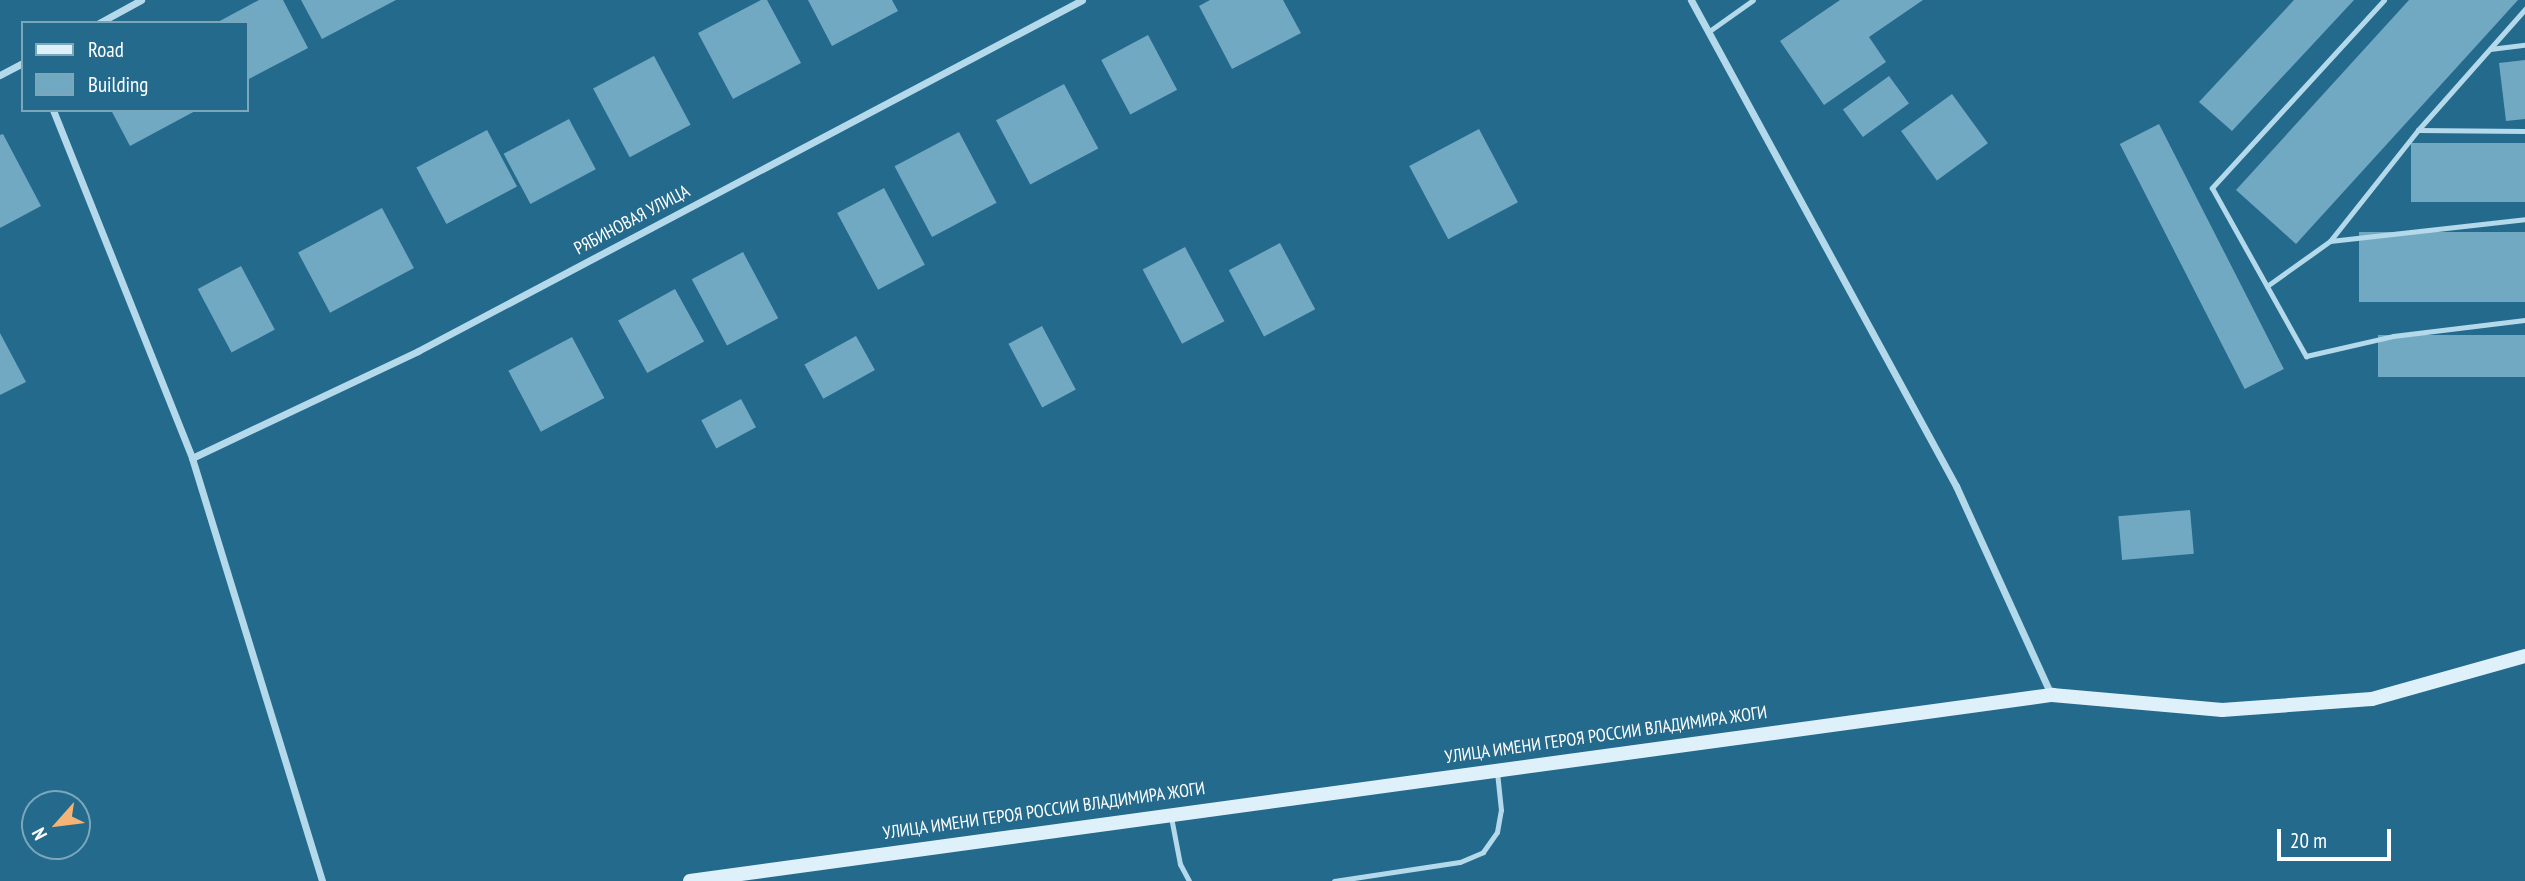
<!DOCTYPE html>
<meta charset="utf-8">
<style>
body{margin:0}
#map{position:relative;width:2525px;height:881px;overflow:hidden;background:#246a8c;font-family:"PT Sans Narrow",sans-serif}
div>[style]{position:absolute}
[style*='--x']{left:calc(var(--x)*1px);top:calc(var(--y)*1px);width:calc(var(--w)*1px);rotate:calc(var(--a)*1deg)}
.building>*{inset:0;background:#71a9c3;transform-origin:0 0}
.service>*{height:5px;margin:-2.5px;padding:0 2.5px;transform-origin:2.5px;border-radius:2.5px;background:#b3d9eb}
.minor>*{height:7px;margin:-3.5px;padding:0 3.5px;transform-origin:3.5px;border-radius:3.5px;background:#b3d9eb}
.secondary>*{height:14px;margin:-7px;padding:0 7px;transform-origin:7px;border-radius:7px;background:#def0f9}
span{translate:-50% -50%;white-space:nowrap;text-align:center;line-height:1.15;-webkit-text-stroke:7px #246a8c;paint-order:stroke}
.street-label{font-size:18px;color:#fff}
.legend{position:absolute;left:21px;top:21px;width:228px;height:91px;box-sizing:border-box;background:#246a8c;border:2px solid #7ca6ba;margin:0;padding:9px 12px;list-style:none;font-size:21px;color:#fff}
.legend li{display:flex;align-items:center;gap:14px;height:35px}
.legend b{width:35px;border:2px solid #7ca6ba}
.north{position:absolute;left:21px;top:790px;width:70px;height:70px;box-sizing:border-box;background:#246a8c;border:2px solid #7ca6ba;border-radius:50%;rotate:242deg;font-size:19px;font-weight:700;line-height:28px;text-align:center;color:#fff}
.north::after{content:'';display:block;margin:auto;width:24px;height:32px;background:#f5b376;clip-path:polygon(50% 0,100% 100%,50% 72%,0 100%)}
.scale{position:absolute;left:2277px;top:829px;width:114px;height:32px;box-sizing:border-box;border:4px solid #fff;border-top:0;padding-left:9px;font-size:21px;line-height:24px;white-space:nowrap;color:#fff;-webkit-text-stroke:5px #246a8c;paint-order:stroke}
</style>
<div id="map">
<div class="building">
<i style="clip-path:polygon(259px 0,283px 0,308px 48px,247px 80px,247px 23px,216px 23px)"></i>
<i style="clip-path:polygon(301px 0,396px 0,322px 39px)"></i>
<i style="clip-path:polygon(761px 0,767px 0,801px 63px,733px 99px,698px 33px)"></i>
<i style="clip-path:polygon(808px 0,892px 0,898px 11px,832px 46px)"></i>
<i style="clip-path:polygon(1210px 0,1283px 0,1301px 33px,1232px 69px,1199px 6px)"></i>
<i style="clip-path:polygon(1840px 0,1923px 0,1869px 37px,1886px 62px,1824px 105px,1780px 41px)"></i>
<i style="clip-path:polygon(2294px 0,2354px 0,2232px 131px,2199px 102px)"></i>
<i style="clip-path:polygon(2409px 0,2518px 0,2296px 244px,2236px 190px)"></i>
<i style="left:1148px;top:35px;width:62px;height:53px;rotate:62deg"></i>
<i style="left:654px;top:56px;width:78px;height:69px;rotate:62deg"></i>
<i style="clip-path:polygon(2525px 60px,2525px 119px,2506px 121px,2499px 63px)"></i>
<i style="left:1889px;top:76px;width:34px;height:57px;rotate:54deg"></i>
<i style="left:1064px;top:84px;width:73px;height:77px;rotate:62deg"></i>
<i style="left:1952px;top:94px;width:61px;height:63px;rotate:54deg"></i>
<i style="clip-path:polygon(111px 110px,197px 110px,130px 146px)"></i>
<i style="left:569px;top:119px;width:57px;height:74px;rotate:62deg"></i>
<i style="left:2159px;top:124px;width:275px;height:44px;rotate:63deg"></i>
<i style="left:1479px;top:129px;width:83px;height:79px;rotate:62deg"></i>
<i style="left:487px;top:130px;width:64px;height:80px;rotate:62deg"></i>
<i style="left:959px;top:132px;width:80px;height:73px;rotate:62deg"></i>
<i style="clip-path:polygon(3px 134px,41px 206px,0 228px,0 135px)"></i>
<i style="left:2525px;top:143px;width:59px;height:114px;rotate:90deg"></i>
<i style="left:884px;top:188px;width:87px;height:53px;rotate:62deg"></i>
<i style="left:382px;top:208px;width:68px;height:95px;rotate:62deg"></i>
<i style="left:2525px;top:232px;width:70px;height:166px;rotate:90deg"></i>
<i style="left:1280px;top:243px;width:75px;height:58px;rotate:62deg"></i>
<i style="left:1185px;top:247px;width:84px;height:48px;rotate:62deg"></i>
<i style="left:743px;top:252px;width:75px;height:58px;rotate:62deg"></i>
<i style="left:241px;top:266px;width:72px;height:49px;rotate:62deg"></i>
<i style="left:675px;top:289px;width:60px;height:65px;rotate:61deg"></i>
<i style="left:1042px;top:326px;width:72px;height:38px;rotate:62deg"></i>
<i style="clip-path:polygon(0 333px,26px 382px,0 395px)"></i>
<i style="left:2525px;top:335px;width:42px;height:147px;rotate:90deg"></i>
<i style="left:856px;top:336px;width:39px;height:59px;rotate:61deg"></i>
<i style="left:572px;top:337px;width:69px;height:72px;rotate:62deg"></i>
<i style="left:741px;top:399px;width:32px;height:45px;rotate:62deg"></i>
<i style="left:2190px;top:510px;width:44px;height:72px;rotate:85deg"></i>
</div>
<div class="service">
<i style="--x:2384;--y:0;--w:255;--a:132.5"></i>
<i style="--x:2212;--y:188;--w:193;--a:60.8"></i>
<i style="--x:2306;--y:356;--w:89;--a:-12.9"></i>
<i style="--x:2393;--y:336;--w:133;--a:-6.9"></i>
<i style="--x:1708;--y:32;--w:55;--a:-35.4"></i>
<i style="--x:2490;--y:49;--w:35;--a:-7"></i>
<i style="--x:2418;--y:130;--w:107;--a:0.5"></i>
<i style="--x:2330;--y:241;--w:196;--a:-6.4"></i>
<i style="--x:2267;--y:286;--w:77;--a:-35.5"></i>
<i style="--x:2330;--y:241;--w:142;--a:-51.6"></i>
<i style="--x:2418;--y:130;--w:162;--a:-48.5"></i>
<i style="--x:1171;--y:817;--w:48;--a:79.2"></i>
<i style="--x:1180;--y:864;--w:19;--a:62"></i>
<i style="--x:1334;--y:881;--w:127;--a:-8.6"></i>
<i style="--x:1460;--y:862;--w:25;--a:-23"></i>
<i style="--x:1483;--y:852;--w:24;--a:-55"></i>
<i style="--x:1497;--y:832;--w:22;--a:-80"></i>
<i style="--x:1501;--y:810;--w:39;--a:-96"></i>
</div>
<div class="minor">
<i style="--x:1691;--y:0;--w:554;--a:61.4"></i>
<i style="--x:1956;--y:486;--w:229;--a:65.5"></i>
<i style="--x:99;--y:23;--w:48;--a:-28.7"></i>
<i style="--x:0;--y:75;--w:26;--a:-28"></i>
<i style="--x:53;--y:110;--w:375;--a:68.2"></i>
<i style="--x:192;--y:458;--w:443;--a:72.9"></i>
<i style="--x:192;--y:458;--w:250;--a:-25.3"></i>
<i style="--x:418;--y:351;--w:751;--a:-27.86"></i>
</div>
<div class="secondary">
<i style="--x:690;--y:881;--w:1375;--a:-7.78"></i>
<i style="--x:2052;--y:695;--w:171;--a:5"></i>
<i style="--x:2222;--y:710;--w:150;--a:-4.2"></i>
<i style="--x:2372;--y:699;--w:159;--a:-15.7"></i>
</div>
<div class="street-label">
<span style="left:632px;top:220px;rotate:-28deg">РЯБИНОВАЯ УЛИЦА</span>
<span style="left:1606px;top:735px;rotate:-8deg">УЛИЦА ИМЕНИ ГЕРОЯ РОССИИ ВЛАДИМИРА ЖОГИ</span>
<span style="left:1044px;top:811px;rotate:-8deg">УЛИЦА ИМЕНИ ГЕРОЯ РОССИИ ВЛАДИМИРА ЖОГИ</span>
</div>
<ul class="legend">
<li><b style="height:9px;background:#def0f9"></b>Road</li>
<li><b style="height:19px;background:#71a9c3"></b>Building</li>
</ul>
<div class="north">N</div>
<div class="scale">20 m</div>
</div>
